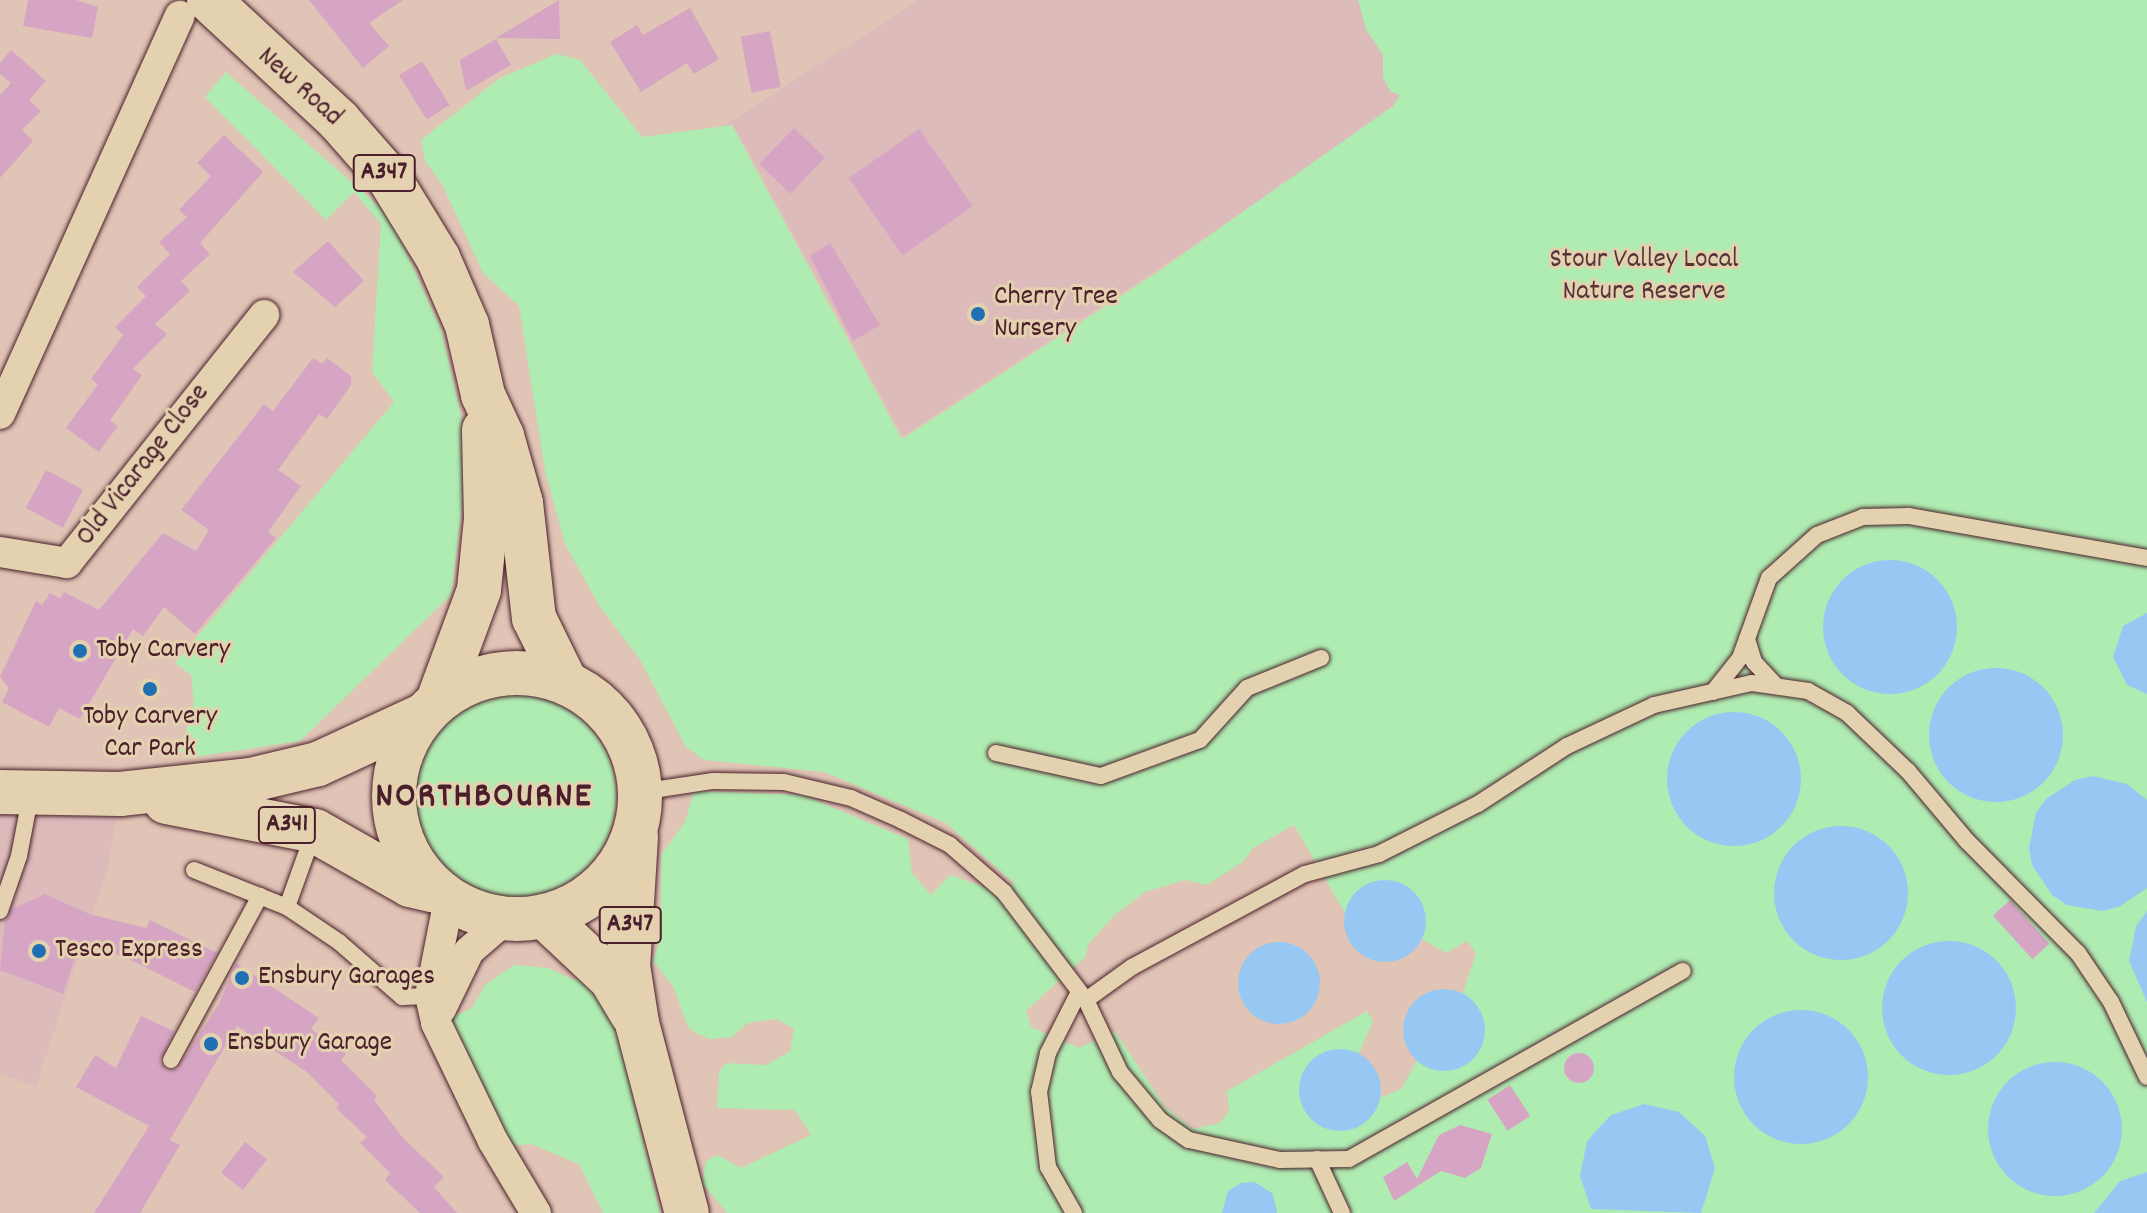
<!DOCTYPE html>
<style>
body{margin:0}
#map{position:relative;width:2147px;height:1213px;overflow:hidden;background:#e0c4b5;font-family:Dekko,sans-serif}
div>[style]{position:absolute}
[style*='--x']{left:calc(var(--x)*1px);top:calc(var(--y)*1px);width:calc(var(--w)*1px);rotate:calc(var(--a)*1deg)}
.built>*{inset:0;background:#ddbbba}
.green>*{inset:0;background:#afecb2}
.round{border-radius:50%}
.water>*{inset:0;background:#97c8f3}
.building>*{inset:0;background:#d7a5c4;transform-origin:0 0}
.roads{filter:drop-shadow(0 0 2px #4a1f2b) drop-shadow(0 0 2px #4a1f2b)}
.service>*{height:16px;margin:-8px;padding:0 8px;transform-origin:8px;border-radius:8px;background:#e4d1af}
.minor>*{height:30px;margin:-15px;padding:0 15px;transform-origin:15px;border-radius:15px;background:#e4d1af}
.primary>*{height:44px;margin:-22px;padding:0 22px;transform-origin:22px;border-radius:22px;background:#e4d1af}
.primary>.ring{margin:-22px;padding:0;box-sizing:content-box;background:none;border:44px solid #e4d1af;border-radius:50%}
.dots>*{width:22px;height:22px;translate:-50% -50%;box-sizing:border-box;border:4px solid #e4d1af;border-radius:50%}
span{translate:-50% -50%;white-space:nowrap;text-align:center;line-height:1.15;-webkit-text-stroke:6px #e4d1af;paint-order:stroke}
.shield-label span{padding:2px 6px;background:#e4d1af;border:2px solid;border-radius:6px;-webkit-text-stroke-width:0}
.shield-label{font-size:26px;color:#4a1f2b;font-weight:700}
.street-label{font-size:28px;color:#4a1f2b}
.park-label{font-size:28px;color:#543438}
.poi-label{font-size:28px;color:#4a1f2b}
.left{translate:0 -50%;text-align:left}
.district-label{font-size:36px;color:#4a1f2b;font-weight:700;letter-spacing:2px}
</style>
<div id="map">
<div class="built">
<i style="clip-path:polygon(919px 0,1388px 0,1426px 93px,903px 436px,733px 124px,722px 127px)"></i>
<i style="clip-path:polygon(0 792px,120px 794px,108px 867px,36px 1087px,0 1073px)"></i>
</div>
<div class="green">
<i style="clip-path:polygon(evenodd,1358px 0,2147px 0,2147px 1213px,727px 1213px,702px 1183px,706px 1161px,717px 1155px,741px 1168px,811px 1135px,795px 1110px,717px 1108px,719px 1072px,726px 1063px,766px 1065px,790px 1051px,794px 1029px,777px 1019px,748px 1023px,732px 1037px,710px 1039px,696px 1033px,688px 1027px,673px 986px,653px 961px,661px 937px,661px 855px,685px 822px,694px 791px,803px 795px,908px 839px,912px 873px,931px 895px,950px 875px,1002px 893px,1014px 883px,946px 823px,824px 772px,704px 760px,686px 747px,639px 658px,600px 607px,565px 544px,545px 471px,519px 306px,483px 273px,442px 184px,425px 161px,421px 140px,500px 78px,557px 54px,580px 60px,642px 137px,732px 125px,902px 439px,1156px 273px,1393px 106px,1400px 95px,1390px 91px,1383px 77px,1383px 55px,1366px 30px,1358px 0,1294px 825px,1345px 913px,1354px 894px,1425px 929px,1422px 939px,1446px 953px,1467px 941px,1476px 953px,1463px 993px,1483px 1017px,1480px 1048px,1426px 1067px,1417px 1061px,1401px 1089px,1380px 1098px,1377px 1107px,1333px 1130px,1323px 1127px,1313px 1121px,1303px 1071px,1318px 1055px,1338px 1049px,1359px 1053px,1373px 1021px,1367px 1011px,1227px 1091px,1229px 1111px,1220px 1123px,1193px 1129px,1165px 1107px,1115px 1031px,1079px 1048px,1031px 1027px,1026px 1011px,1085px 957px,1088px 944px,1116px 914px,1145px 892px,1185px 880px,1207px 885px,1244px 861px,1253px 848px,1294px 825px)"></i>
<i style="clip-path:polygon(226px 72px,389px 215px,441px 329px,469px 451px,451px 595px,300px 741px,188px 758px,171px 744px,185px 736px,194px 703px,191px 675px,175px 663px,394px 402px,372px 372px,381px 224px,354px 192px,326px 220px,205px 97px)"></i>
<i class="round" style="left:412px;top:694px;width:204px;height:204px"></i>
<i style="clip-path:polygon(514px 965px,548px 968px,574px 980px,584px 971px,614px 1016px,660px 1213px,603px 1213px,579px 1164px,531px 1144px,508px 1146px,450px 1018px,472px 1008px,485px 985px)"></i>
</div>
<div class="water">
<i class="round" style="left:1823px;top:560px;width:134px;height:134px"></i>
<i style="clip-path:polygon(2147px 613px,2147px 694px,2127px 685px,2113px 657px,2123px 626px)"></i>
<i class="round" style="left:1929px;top:668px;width:134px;height:134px"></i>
<i class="round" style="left:1667px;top:712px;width:134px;height:134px"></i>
<i style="clip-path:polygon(2093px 776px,2127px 784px,2147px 800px,2147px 888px,2119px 907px,2102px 911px,2067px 905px,2052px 895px,2032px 865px,2029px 848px,2036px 813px,2046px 799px,2075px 780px)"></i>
<i class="round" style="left:1774px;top:826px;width:134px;height:134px"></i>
<i class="round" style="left:1344px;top:880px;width:82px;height:82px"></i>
<i style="clip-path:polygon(2147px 911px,2147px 1002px,2129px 961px,2136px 926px)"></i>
<i class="round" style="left:1882px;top:941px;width:134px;height:134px"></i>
<i class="round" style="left:1238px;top:942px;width:82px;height:82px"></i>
<i class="round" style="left:1403px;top:989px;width:82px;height:82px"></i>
<i class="round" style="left:1734px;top:1010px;width:134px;height:134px"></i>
<i class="round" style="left:1299px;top:1049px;width:82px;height:82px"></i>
<i class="round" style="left:1988px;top:1062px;width:134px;height:134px"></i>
<i style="clip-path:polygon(1644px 1104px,1679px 1112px,1705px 1136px,1715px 1168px,1701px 1213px,1591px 1209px,1580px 1176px,1587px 1141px,1611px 1115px)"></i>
<i style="clip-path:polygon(2147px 1172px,2147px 1213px,2094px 1213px,2120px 1181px)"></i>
<i style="clip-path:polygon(1255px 1182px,1273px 1194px,1277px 1213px,1222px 1213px,1228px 1191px,1241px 1183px)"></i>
</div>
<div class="building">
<i style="clip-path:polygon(28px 0,76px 0,98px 7px,92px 38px,23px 26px)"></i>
<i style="clip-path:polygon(309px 0,403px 0,369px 23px,389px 46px,363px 68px)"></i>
<i style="clip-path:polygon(559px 0,560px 39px,496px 38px)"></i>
<i style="clip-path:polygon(690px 8px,719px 59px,694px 74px,687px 63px,641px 92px,610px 42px,637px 25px,643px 35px)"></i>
<i style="left:770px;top:31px;width:57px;height:30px;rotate:79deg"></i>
<i style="clip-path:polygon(496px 39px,511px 65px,466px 91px,460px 60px)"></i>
<i style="clip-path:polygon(11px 50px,46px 81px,29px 100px,41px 111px,22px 130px,33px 141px,0 178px,0 95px,11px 83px,0 74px,0 63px)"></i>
<i style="left:422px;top:61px;width:52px;height:27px;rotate:58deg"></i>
<i style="left:794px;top:128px;width:43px;height:50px;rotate:44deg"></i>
<i style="left:919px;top:129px;width:94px;height:86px;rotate:55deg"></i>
<i style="clip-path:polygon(224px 135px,263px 172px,200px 243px,210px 254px,181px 281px,190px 291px,155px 324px,167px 334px,133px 369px,142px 375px,110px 420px,118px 426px,99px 452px,66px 428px,98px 384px,91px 379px,123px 335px,115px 327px,146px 296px,137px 287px,170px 254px,159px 242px,187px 217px,179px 210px,211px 176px,197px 163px)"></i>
<i style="clip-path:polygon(328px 241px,364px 281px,335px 307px,293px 272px)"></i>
<i style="clip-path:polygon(830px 243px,880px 325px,853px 341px,810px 256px)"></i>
<i style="clip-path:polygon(313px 358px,322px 364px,327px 358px,351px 376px,351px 385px,327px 419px,319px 414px,278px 470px,301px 486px,268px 532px,276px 538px,195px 634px,164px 607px,143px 636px,133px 629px,80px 719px,59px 708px,49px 727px,2px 702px,9px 688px,0 677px,36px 601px,42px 605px,50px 593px,60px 598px,64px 592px,99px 610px,163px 533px,196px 551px,209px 530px,181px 510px,264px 404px,273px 411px)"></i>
<i style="left:46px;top:470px;width:42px;height:43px;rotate:28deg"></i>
<i style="clip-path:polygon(45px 894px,89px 914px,146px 928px,150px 920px,217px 953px,195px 992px,125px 957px,79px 945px,63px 994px,0 970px,5px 921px,12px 909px)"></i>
<i style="left:2010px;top:900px;width:59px;height:23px;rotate:48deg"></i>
<i style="clip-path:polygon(236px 963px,319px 1018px,311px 1029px,346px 1054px,341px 1060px,377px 1096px,374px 1100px,403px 1138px,444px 1177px,434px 1187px,457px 1213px,420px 1213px,385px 1180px,390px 1173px,360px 1143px,367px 1137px,336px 1108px,339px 1104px,307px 1072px,237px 1026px,170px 1140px,180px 1145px,140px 1213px,94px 1213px,149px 1126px,76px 1087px,95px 1055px,116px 1068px,141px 1016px,174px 1031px,160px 1061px,166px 1070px,177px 1069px,219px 1004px)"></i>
<i class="round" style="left:1564px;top:1053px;width:30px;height:30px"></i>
<i style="left:1510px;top:1085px;width:37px;height:27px;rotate:57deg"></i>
<i style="clip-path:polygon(1460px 1125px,1492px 1134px,1481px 1168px,1465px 1178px,1441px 1171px,1394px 1201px,1383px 1177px,1407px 1162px,1417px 1179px,1439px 1135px)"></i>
<i style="left:245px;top:1142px;width:28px;height:39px;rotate:38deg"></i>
</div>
<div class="roads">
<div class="service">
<i style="--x:1747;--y:639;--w:24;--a:73"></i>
<i style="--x:1754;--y:662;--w:33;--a:47"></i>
<i style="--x:1713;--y:692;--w:43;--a:-51.5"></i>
<i style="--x:1740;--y:658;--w:85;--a:-70.1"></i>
<i style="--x:1769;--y:578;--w:64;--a:-41.9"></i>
<i style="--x:1817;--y:535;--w:49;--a:-21.4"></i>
<i style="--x:1863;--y:517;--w:46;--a:-1.2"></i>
<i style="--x:1909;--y:516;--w:242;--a:10"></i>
<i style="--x:996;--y:753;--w:107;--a:12.4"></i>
<i style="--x:1101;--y:776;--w:105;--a:-20"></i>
<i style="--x:1200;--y:740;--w:70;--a:-47.9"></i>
<i style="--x:1247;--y:688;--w:80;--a:-22.1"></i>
<i style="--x:640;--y:792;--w:74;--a:-8.6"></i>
<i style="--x:713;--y:781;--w:71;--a:0.8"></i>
<i style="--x:784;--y:782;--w:69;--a:13.4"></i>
<i style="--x:851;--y:798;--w:55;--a:23.7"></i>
<i style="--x:901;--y:820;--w:55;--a:27"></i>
<i style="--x:950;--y:845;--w:72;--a:41"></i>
<i style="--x:1004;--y:892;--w:136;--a:52.8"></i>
<i style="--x:1086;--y:1000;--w:57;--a:-35.7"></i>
<i style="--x:1132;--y:967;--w:196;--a:-28.3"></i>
<i style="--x:1305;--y:874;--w:77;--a:-15.1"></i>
<i style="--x:1379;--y:854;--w:111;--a:-26.8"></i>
<i style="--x:1478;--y:804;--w:106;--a:-33.1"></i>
<i style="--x:1567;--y:746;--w:96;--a:-25.2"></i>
<i style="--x:1654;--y:705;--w:100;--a:-12.7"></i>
<i style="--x:1752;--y:683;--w:57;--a:8.1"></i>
<i style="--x:1808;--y:691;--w:45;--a:29.4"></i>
<i style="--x:1847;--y:713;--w:84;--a:43.6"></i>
<i style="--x:1908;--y:771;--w:92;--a:49.9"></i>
<i style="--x:1967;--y:841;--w:158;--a:45.3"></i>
<i style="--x:2078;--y:953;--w:59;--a:56"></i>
<i style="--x:2111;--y:1002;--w:83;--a:64.4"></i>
<i style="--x:314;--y:832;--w:80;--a:109.8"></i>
<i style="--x:287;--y:907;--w:63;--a:33.9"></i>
<i style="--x:339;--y:942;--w:84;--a:41.1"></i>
<i style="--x:402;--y:997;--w:28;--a:-2"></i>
<i style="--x:194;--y:870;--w:100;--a:21.7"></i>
<i style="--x:0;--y:911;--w:58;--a:-70.9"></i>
<i style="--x:19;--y:856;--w:64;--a:-79.2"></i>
<i style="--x:1086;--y:1000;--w:80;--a:64.7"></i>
<i style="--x:1120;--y:1072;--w:62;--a:50.2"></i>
<i style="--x:1160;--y:1120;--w:35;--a:35"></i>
<i style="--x:1189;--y:1140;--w:93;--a:12.4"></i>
<i style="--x:1280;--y:1160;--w:69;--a:-0.8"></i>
<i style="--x:1349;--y:1159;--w:383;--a:-29.4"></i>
<i style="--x:171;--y:1060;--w:187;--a:-61.5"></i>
<i style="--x:1317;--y:1159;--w:60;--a:65.2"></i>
<i style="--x:1074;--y:1213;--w:53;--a:-119.5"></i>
<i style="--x:1048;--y:1167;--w:76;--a:-96.8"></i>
<i style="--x:1039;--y:1092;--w:40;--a:-77"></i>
<i style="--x:1048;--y:1053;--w:68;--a:-63.1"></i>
</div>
<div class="minor">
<i style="--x:0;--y:414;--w:437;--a:-65.7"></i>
<i style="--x:0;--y:552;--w:68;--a:9.3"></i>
<i style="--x:67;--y:563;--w:317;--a:-51.5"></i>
<i style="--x:449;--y:899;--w:99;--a:101.1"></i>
<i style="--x:430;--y:996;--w:28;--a:77"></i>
<i style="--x:436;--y:1023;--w:131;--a:64.2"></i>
<i style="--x:493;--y:1141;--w:84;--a:59.2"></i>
<i style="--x:441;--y:1009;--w:64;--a:-64.2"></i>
<i style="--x:469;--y:951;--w:49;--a:-40.9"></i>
</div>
<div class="primary">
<i style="--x:209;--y:0;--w:178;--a:42.9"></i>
<i style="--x:339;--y:121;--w:76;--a:48.7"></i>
<i style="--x:389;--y:178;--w:94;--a:58.5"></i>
<i style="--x:438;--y:258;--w:73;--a:66.6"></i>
<i style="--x:467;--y:325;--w:72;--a:77.1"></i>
<i style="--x:483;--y:395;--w:45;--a:65.1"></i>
<i style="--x:502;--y:436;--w:70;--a:74.2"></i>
<i style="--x:521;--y:503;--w:116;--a:83.6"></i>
<i style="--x:534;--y:618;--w:72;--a:63.8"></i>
<i class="ring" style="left:394px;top:673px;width:202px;height:202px"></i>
<i style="--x:438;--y:701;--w:118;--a:-69.7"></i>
<i style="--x:479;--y:590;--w:71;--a:-84.4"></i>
<i style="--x:486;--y:519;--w:89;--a:-91.3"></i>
<i style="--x:0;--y:792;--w:120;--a:1"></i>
<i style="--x:120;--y:794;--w:132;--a:-6.1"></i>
<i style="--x:251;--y:780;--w:69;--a:-13.4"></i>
<i style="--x:318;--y:764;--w:115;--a:-24.8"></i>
<i style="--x:166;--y:802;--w:152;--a:11"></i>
<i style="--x:315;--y:831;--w:109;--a:29.6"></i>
<i style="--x:410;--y:885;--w:22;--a:13"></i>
<i style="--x:636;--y:837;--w:129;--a:93.5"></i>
<i style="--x:628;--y:966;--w:58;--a:81"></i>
<i style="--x:637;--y:1023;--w:196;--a:75.3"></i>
<i style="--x:544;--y:916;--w:92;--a:43.2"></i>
<i style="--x:611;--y:979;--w:41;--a:59"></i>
</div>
</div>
<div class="dots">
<i style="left:978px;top:314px;background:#1f6fb2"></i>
<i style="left:80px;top:651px;background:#1f6fb2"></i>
<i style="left:150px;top:689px;background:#1f6fb2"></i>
<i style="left:39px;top:951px;background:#1f6fb2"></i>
<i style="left:242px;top:978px;background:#1f6fb2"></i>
<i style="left:211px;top:1044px;background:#1f6fb2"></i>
</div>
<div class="shield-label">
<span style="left:384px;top:173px">A347</span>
<span style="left:287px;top:825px">A341</span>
<span style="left:630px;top:925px">A347</span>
</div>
<div class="street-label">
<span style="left:299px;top:88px;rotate:42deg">New Road</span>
<span style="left:144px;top:466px;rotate:-52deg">Old Vicarage Close</span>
</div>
<div class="park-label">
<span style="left:1644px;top:277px">Stour Valley Local<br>Nature Reserve</span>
</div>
<div class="poi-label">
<span class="left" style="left:994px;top:314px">Cherry Tree<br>Nursery</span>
<span class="left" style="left:96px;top:651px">Toby Carvery</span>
<span style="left:150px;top:734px">Toby Carvery<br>Car Park</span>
<span class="left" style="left:55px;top:951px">Tesco Express</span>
<span class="left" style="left:258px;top:978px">Ensbury Garages</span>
<span class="left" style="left:227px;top:1044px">Ensbury Garage</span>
</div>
<div class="district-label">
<span style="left:484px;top:799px">NORTHBOURNE</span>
</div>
</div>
